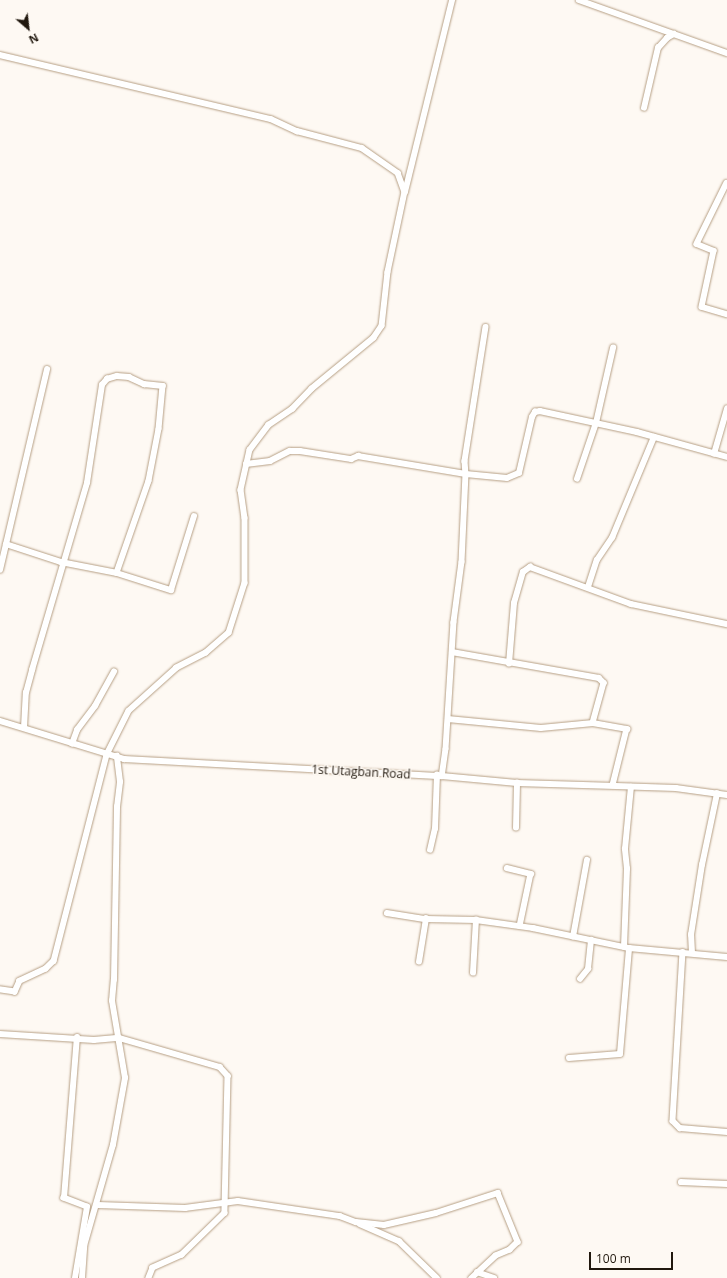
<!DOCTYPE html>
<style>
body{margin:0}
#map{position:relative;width:727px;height:1278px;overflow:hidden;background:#fef9f3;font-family:"Open Sans",sans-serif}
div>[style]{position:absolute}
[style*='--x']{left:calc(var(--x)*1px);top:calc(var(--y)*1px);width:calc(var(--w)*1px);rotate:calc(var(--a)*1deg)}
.roads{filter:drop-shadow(0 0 1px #b69f84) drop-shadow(0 0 1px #b69f84)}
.street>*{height:5.5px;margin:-2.75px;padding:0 2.75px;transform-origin:2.75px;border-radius:2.75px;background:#fff}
span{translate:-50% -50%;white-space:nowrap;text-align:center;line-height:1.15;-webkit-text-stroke:3px #fef9f3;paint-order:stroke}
.street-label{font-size:12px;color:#21180e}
.north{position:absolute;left:8px;top:8px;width:40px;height:40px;-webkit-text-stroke:3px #fef9f3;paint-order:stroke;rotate:152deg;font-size:11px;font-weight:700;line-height:16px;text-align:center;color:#21180e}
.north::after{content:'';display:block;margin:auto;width:14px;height:18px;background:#21180e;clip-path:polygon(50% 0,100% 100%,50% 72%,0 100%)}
.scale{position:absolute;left:589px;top:1252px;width:84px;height:18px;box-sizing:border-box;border:2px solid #21180e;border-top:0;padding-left:5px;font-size:12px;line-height:14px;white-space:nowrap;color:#21180e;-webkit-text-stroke:3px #fef9f3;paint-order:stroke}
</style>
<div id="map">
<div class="roads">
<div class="street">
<i style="--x:579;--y:0;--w:157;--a:19.7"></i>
<i style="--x:0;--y:55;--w:278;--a:13.3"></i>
<i style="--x:271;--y:119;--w:29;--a:25"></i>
<i style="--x:297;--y:131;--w:67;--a:14.7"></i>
<i style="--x:362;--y:148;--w:44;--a:34.8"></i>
<i style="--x:398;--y:173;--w:20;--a:70"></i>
<i style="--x:405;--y:192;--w:82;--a:102"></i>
<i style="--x:388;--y:272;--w:54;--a:96.3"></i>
<i style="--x:382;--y:326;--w:14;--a:124"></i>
<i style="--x:374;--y:338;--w:80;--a:140.6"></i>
<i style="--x:312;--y:389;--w:28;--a:134"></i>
<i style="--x:293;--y:409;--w:29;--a:146"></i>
<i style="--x:269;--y:425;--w:31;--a:127"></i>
<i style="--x:250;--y:450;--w:41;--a:102.7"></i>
<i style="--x:241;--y:490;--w:28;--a:82"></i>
<i style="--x:245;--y:518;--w:65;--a:90"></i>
<i style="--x:245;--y:583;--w:52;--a:107.7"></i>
<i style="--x:229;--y:633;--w:30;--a:139"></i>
<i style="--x:206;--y:653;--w:33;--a:153"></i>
<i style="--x:177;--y:668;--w:64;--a:138.1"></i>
<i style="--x:129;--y:711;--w:49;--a:116.6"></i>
<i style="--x:107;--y:755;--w:213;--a:104.4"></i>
<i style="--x:54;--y:961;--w:11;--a:135"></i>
<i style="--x:46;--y:969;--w:29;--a:155"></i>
<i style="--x:20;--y:981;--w:12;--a:114"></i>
<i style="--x:15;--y:992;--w:15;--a:-172"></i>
<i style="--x:644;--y:108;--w:62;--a:-76.9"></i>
<i style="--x:658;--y:48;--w:13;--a:-48"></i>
<i style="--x:667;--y:38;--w:8;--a:-30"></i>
<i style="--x:727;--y:183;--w:68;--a:116.2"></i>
<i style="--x:697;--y:244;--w:18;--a:22"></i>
<i style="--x:714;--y:251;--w:57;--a:102.1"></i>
<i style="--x:702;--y:307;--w:26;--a:16"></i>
<i style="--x:405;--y:192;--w:198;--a:-76.2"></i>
<i style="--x:486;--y:327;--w:136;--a:98.9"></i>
<i style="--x:465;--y:461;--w:13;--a:86"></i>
<i style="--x:466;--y:474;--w:41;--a:5.6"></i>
<i style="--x:507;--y:478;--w:13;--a:-23"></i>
<i style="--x:519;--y:473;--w:57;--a:-76.9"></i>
<i style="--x:532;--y:417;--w:6;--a:-59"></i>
<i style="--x:535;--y:412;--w:5;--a:-11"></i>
<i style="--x:540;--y:411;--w:99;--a:12.2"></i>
<i style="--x:637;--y:432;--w:93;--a:15.5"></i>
<i style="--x:714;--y:454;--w:47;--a:-73.9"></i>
<i style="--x:246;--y:464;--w:24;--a:-7"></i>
<i style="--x:270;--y:461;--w:22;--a:-27"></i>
<i style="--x:290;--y:451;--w:10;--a:0"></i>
<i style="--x:300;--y:451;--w:52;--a:8.9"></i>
<i style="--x:351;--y:459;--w:8;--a:-23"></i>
<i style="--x:358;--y:456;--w:109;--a:9.5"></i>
<i style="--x:466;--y:474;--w:88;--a:92.6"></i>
<i style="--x:462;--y:562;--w:61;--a:97.6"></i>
<i style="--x:454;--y:622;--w:127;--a:93.6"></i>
<i style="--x:446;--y:749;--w:27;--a:98"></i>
<i style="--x:577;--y:479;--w:59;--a:-71.3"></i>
<i style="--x:596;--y:423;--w:77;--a:-77.2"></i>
<i style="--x:6;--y:544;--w:58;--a:18.1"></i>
<i style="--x:61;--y:562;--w:57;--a:11.1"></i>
<i style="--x:117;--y:573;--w:57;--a:17.5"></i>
<i style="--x:171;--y:590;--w:77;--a:-72.7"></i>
<i style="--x:0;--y:570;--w:206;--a:-76.8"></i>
<i style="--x:588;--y:587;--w:28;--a:-72"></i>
<i style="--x:597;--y:560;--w:27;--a:-56"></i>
<i style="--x:612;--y:538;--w:109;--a:-67.4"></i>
<i style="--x:452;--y:652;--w:149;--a:10"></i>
<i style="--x:599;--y:678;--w:7;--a:45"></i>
<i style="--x:604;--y:683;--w:41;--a:105.4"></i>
<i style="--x:509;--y:664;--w:61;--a:-85.3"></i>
<i style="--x:514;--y:603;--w:32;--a:-74"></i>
<i style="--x:523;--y:572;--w:9;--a:-36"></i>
<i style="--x:530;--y:567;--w:108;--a:20.1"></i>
<i style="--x:631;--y:604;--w:98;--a:11.8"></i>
<i style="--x:448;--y:719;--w:93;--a:5.5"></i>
<i style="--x:541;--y:728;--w:52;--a:-5.5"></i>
<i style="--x:593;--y:723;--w:35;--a:10"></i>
<i style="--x:627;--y:729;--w:58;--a:104"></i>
<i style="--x:0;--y:721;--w:130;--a:17"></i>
<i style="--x:124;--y:759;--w:318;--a:3.1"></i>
<i style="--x:442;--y:776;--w:75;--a:5.3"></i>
<i style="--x:517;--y:783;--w:159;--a:1.8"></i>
<i style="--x:676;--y:788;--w:51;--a:7.8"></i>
<i style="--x:24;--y:728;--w:35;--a:-87"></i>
<i style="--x:26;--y:693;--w:24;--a:-75"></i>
<i style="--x:32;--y:670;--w:195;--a:-73.6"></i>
<i style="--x:87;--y:483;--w:99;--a:-81.3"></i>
<i style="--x:102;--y:385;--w:8;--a:-50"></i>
<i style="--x:107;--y:379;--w:10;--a:-17"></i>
<i style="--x:117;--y:376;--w:12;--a:5"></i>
<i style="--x:129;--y:377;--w:17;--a:25"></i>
<i style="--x:144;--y:384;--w:19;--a:6"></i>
<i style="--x:163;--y:386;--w:43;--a:95.3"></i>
<i style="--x:159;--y:429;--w:53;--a:100.9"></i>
<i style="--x:149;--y:481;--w:97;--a:109.2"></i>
<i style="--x:72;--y:744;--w:15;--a:-70"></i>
<i style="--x:77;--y:730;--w:30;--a:-53"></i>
<i style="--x:95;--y:706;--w:39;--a:-61"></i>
<i style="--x:516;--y:828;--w:45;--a:-88.7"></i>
<i style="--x:430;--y:850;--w:22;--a:-77"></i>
<i style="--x:435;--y:829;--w:54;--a:-87.9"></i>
<i style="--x:507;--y:868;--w:25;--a:14"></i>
<i style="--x:531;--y:874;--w:53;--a:101.9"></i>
<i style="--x:387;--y:913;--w:39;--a:9"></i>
<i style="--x:426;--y:919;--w:50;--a:1.1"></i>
<i style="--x:476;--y:920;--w:58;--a:8"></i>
<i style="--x:533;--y:928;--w:98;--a:11.8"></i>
<i style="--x:629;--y:948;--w:98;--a:5.2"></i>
<i style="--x:573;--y:937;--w:78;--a:-79.7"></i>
<i style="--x:624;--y:947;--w:78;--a:-87.8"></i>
<i style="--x:627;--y:869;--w:20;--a:-96"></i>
<i style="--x:625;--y:849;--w:62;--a:-84.5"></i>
<i style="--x:683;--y:952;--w:169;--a:93.4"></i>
<i style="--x:673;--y:1121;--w:10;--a:45"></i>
<i style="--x:680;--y:1128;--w:47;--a:4.9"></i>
<i style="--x:692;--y:953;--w:18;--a:-93"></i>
<i style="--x:691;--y:935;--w:71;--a:-81.1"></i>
<i style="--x:702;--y:865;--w:73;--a:-78.1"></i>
<i style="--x:419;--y:962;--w:44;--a:-80.8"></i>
<i style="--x:473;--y:973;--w:53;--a:-86.8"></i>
<i style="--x:580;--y:979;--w:13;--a:-51"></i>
<i style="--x:588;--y:969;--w:29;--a:-84"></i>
<i style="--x:0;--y:1034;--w:94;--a:3.7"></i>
<i style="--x:94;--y:1040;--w:25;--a:-5"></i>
<i style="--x:119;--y:1038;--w:105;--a:16"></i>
<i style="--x:220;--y:1067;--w:12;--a:48"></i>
<i style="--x:228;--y:1076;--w:137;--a:91.3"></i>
<i style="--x:225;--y:1213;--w:60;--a:135.7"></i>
<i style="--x:182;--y:1255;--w:32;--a:156"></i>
<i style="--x:153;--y:1268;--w:11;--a:112"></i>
<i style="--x:569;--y:1058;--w:51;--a:-4.5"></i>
<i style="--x:620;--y:1054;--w:106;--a:-85.1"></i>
<i style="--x:681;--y:1182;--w:46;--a:2.5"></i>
<i style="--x:98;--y:1205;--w:87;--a:2"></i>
<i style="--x:185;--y:1208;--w:53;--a:-7.5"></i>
<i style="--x:238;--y:1201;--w:103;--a:8.4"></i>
<i style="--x:340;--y:1216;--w:17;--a:21"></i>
<i style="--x:356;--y:1222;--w:28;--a:6"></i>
<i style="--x:384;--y:1225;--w:53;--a:-13"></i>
<i style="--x:436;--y:1213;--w:65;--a:-17.9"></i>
<i style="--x:498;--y:1193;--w:53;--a:67.8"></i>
<i style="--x:518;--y:1242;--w:11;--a:135"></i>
<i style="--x:510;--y:1250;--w:15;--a:157"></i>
<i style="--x:496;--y:1256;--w:33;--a:137"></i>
<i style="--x:360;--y:1224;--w:43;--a:23.6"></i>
<i style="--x:399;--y:1241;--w:53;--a:44.2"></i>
<i style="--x:477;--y:1272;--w:18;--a:19"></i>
<i style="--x:75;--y:1278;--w:72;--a:-80.4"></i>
<i style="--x:87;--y:1207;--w:25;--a:-159"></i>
<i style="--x:64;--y:1198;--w:161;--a:-85.4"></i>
<i style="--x:82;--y:1278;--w:32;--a:-86"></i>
<i style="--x:84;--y:1246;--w:105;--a:-74"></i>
<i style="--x:113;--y:1145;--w:68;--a:-79.8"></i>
<i style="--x:125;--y:1078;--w:78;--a:-99.6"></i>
<i style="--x:112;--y:1001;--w:21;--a:-85"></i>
<i style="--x:114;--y:980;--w:173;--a:-89"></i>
<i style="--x:117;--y:807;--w:25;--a:-83"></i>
<i style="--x:120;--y:782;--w:26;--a:-97"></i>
</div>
</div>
<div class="street-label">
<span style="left:361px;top:772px;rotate:3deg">1st Utagban Road</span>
</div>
<div class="north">N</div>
<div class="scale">100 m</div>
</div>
